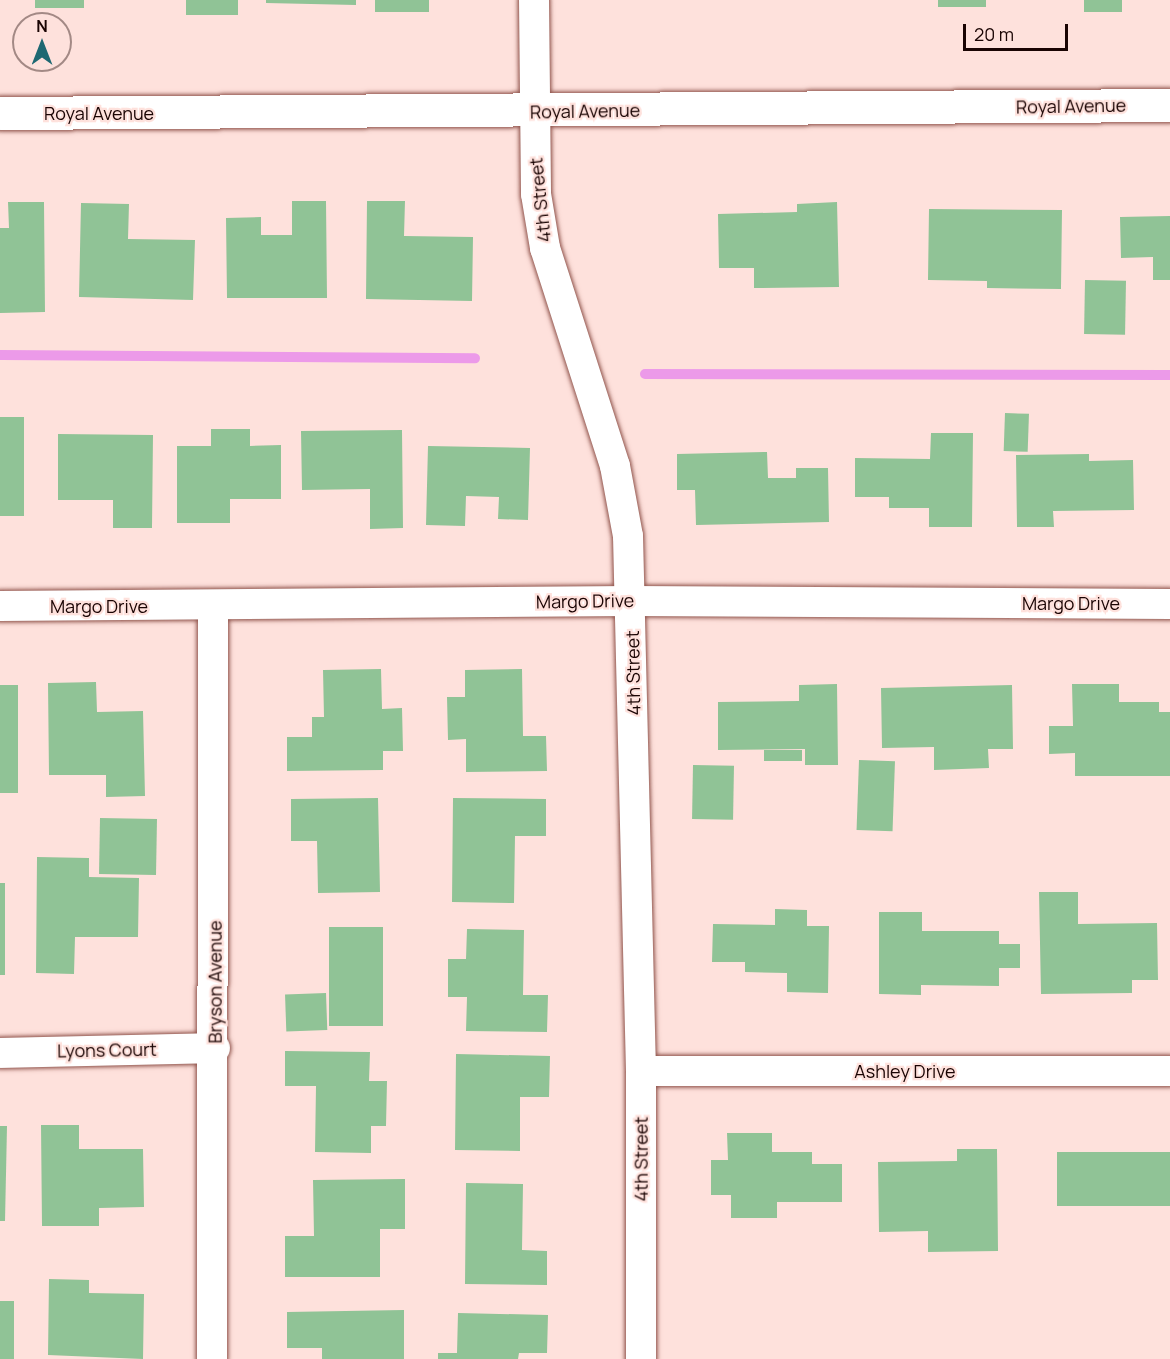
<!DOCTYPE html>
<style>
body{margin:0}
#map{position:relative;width:1170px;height:1359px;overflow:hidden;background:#fee1dc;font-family:Manrope,sans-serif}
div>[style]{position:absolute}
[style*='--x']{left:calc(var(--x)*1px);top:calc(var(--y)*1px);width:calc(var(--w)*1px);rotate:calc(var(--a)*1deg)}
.stream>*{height:10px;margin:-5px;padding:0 5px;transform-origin:5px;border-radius:5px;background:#ec9ae9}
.building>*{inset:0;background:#90c396;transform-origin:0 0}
.roads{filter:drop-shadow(0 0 2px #91554d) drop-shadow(0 0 2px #91554d)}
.minor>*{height:30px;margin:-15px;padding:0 15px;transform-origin:15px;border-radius:15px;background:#fff}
.secondary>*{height:33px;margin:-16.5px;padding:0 16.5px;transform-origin:16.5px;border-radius:16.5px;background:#fff}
span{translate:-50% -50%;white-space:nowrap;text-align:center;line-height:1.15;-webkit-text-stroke:4.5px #fee1dc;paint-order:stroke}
.street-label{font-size:18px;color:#1a0403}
.north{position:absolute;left:12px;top:12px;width:60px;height:60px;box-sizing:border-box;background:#fee1dc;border:2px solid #a38985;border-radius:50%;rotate:0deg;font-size:16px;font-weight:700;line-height:24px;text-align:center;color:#1a0403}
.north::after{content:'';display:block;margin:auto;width:21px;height:27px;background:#1e6872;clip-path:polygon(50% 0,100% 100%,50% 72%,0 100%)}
.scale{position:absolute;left:963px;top:24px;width:105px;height:27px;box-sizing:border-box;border:3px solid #1a0403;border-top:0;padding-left:8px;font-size:18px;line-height:21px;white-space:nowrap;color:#1a0403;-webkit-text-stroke:4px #fee1dc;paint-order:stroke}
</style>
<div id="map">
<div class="stream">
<i style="--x:0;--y:355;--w:475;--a:0.4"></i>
<i style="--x:645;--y:374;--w:525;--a:0.11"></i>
</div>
<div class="building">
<i style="left:35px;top:0;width:49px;height:8px"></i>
<i style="left:186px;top:0;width:52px;height:15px"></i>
<i style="clip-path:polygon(266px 0,356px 0,356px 5px,266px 3px)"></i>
<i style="left:375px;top:0;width:54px;height:12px"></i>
<i style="left:938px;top:0;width:48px;height:7px"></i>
<i style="left:1084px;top:0;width:38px;height:12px"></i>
<i style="clip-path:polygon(292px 201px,326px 201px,327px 298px,227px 298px,226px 218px,261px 217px,261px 235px,292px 235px)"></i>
<i style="clip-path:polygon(367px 201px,405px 201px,404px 236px,473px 237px,472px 301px,366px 299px)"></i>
<i style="clip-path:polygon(8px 202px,44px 202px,45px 312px,0 313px,0 228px,9px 228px)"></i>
<i style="clip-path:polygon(837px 202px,839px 287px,754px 288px,754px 268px,719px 268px,718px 214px,797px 212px,797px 204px)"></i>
<i style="clip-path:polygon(81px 203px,129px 204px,128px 239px,195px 240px,193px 300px,79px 297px)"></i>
<i style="clip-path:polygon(929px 209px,1062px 210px,1061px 289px,987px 288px,987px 281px,928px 280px)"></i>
<i style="clip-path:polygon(1170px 216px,1170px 280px,1153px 280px,1153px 257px,1121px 258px,1120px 217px)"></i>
<i style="left:1085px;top:280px;width:41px;height:54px;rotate:1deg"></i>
<i style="left:1005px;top:413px;width:24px;height:38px;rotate:2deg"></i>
<i style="left:0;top:417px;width:24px;height:99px"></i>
<i style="clip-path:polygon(211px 429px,250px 429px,250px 446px,281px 445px,281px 499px,230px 499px,230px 523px,177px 523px,177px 446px,211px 446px)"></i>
<i style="clip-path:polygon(402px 430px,403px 528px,370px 529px,370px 489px,302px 490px,301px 431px)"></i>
<i style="clip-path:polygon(931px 433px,973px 433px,972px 527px,929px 527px,929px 508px,889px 508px,889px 497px,855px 497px,855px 458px,930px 459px)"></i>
<i style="clip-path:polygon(58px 434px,153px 435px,152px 528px,113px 528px,113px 500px,58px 500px)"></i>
<i style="clip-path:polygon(428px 446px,530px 448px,528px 520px,498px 519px,499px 497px,466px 496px,465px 526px,426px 525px)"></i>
<i style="clip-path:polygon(767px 452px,768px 478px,796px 478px,796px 468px,828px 468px,829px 522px,696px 525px,695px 490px,677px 490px,677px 454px)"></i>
<i style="clip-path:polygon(1089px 454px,1089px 461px,1133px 460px,1134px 510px,1053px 511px,1054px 527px,1017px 527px,1016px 455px)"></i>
<i style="clip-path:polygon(381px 669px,382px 709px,402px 708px,403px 751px,383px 751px,383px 770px,287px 771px,287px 737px,312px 737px,312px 717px,324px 717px,323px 670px)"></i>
<i style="clip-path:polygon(522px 669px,523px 736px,546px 736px,547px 771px,466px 772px,466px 739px,448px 740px,447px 697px,465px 697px,465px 670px)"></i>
<i style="clip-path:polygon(96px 682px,97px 712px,143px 711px,145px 796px,106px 797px,106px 775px,49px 775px,48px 683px)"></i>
<i style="clip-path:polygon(837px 684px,838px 765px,805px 765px,805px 749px,718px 750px,718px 702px,799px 701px,799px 685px)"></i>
<i style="clip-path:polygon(1072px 684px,1119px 684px,1119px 702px,1159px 702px,1159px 712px,1170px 712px,1170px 776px,1075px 776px,1075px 753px,1049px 754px,1049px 726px,1073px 726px)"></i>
<i style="left:0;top:685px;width:18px;height:108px"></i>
<i style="clip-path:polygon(1012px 685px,1013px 749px,988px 749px,989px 768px,934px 770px,934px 747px,882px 748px,881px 688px)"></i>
<i style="left:802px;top:750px;width:11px;height:38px;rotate:90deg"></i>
<i style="left:859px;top:760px;width:36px;height:70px;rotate:2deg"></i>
<i style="left:693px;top:765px;width:41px;height:54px;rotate:1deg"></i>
<i style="clip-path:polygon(378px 798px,380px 892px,318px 893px,317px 841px,291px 841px,291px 799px)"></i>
<i style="clip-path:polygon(453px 798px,546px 799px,546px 836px,515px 836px,514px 903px,452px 902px)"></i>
<i style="left:100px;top:818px;width:57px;height:56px;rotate:1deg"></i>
<i style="clip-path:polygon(37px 857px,89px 858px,89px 877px,139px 878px,138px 937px,75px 937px,74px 974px,36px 973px)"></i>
<i style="left:0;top:883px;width:5px;height:92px"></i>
<i style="clip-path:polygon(1039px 892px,1078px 892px,1078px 924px,1157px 923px,1158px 980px,1132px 980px,1132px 993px,1041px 994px)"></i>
<i style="clip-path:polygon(775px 909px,807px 910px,807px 926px,829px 926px,828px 993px,787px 992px,787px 973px,745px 972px,745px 962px,712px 962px,713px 924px,775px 925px)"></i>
<i style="clip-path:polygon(879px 912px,922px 912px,922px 931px,999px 931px,999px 944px,1020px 944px,1020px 968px,999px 968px,999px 986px,921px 985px,921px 995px,879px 994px)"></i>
<i style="left:329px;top:927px;width:54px;height:99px"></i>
<i style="clip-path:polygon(467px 929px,524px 930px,523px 995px,548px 995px,547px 1032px,466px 1031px,467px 997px,448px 997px,448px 959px,466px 959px)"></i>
<i style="left:326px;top:993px;width:37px;height:41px;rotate:88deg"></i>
<i style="clip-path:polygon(285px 1051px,370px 1052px,369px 1081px,387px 1081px,386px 1126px,371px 1126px,371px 1153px,315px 1152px,316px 1086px,285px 1086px)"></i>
<i style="clip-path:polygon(456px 1054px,550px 1056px,549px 1097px,520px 1097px,520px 1151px,455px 1150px)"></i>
<i style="clip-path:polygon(41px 1125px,79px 1125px,79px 1149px,143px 1149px,144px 1207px,99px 1208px,99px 1226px,42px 1226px)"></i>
<i style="clip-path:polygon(0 1126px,7px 1126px,5px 1221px,0 1221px)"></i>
<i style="clip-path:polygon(727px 1133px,772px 1133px,772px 1152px,812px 1152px,812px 1164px,842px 1164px,842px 1202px,777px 1202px,777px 1218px,731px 1218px,731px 1195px,711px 1195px,711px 1160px,728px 1160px)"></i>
<i style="clip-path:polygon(957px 1149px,997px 1149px,998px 1251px,928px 1252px,928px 1231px,879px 1232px,878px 1162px,957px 1161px)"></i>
<i style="left:1170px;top:1152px;width:54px;height:113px;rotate:90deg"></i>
<i style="clip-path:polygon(405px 1179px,405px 1229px,380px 1229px,380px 1277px,285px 1277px,285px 1236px,314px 1236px,313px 1180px)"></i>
<i style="clip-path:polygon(466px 1183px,523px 1184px,522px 1250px,547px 1251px,547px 1285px,465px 1284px)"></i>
<i style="clip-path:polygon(49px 1279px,89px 1280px,89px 1293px,144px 1294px,143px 1359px,48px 1355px)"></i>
<i style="left:0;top:1301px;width:14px;height:58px"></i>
<i style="clip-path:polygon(404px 1310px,404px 1359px,322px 1359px,322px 1348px,287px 1348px,287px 1312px)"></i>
<i style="clip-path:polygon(458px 1313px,548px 1315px,547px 1353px,519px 1353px,518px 1359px,438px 1359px,438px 1353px,457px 1353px)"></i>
</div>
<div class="roads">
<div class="minor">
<i style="--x:534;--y:0;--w:194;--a:89.4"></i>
<i style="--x:536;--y:194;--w:55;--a:80.5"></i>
<i style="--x:545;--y:248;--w:229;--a:72.2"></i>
<i style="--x:615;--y:466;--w:71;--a:79.5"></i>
<i style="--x:628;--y:536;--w:535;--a:88.61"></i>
<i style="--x:641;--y:1071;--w:288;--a:90"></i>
<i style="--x:0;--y:606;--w:631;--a:-0.45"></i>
<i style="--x:631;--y:601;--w:539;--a:0.32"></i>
<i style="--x:0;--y:1053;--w:215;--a:-1.3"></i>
<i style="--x:641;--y:1071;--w:529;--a:0"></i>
<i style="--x:212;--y:1359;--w:754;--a:-89.92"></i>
</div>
<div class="secondary">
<i style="--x:0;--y:113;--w:1170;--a:-0.39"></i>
</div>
</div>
<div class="street-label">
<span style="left:1071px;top:106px;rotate:-1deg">Royal Avenue</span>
<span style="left:585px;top:111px;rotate:-1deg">Royal Avenue</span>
<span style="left:99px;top:113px">Royal Avenue</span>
<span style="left:540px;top:200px;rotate:-96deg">4th Street</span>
<span style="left:585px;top:601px;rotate:-1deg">Margo Drive</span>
<span style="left:1071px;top:603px">Margo Drive</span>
<span style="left:99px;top:606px">Margo Drive</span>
<span style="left:633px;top:673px;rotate:-91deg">4th Street</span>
<span style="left:215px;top:982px;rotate:-90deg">Bryson Avenue</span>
<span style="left:107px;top:1050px;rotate:-1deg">Lyons Court</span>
<span style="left:905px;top:1071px">Ashley Drive</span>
<span style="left:641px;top:1159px;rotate:-90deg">4th Street</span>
</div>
<div class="north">N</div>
<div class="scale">20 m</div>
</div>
